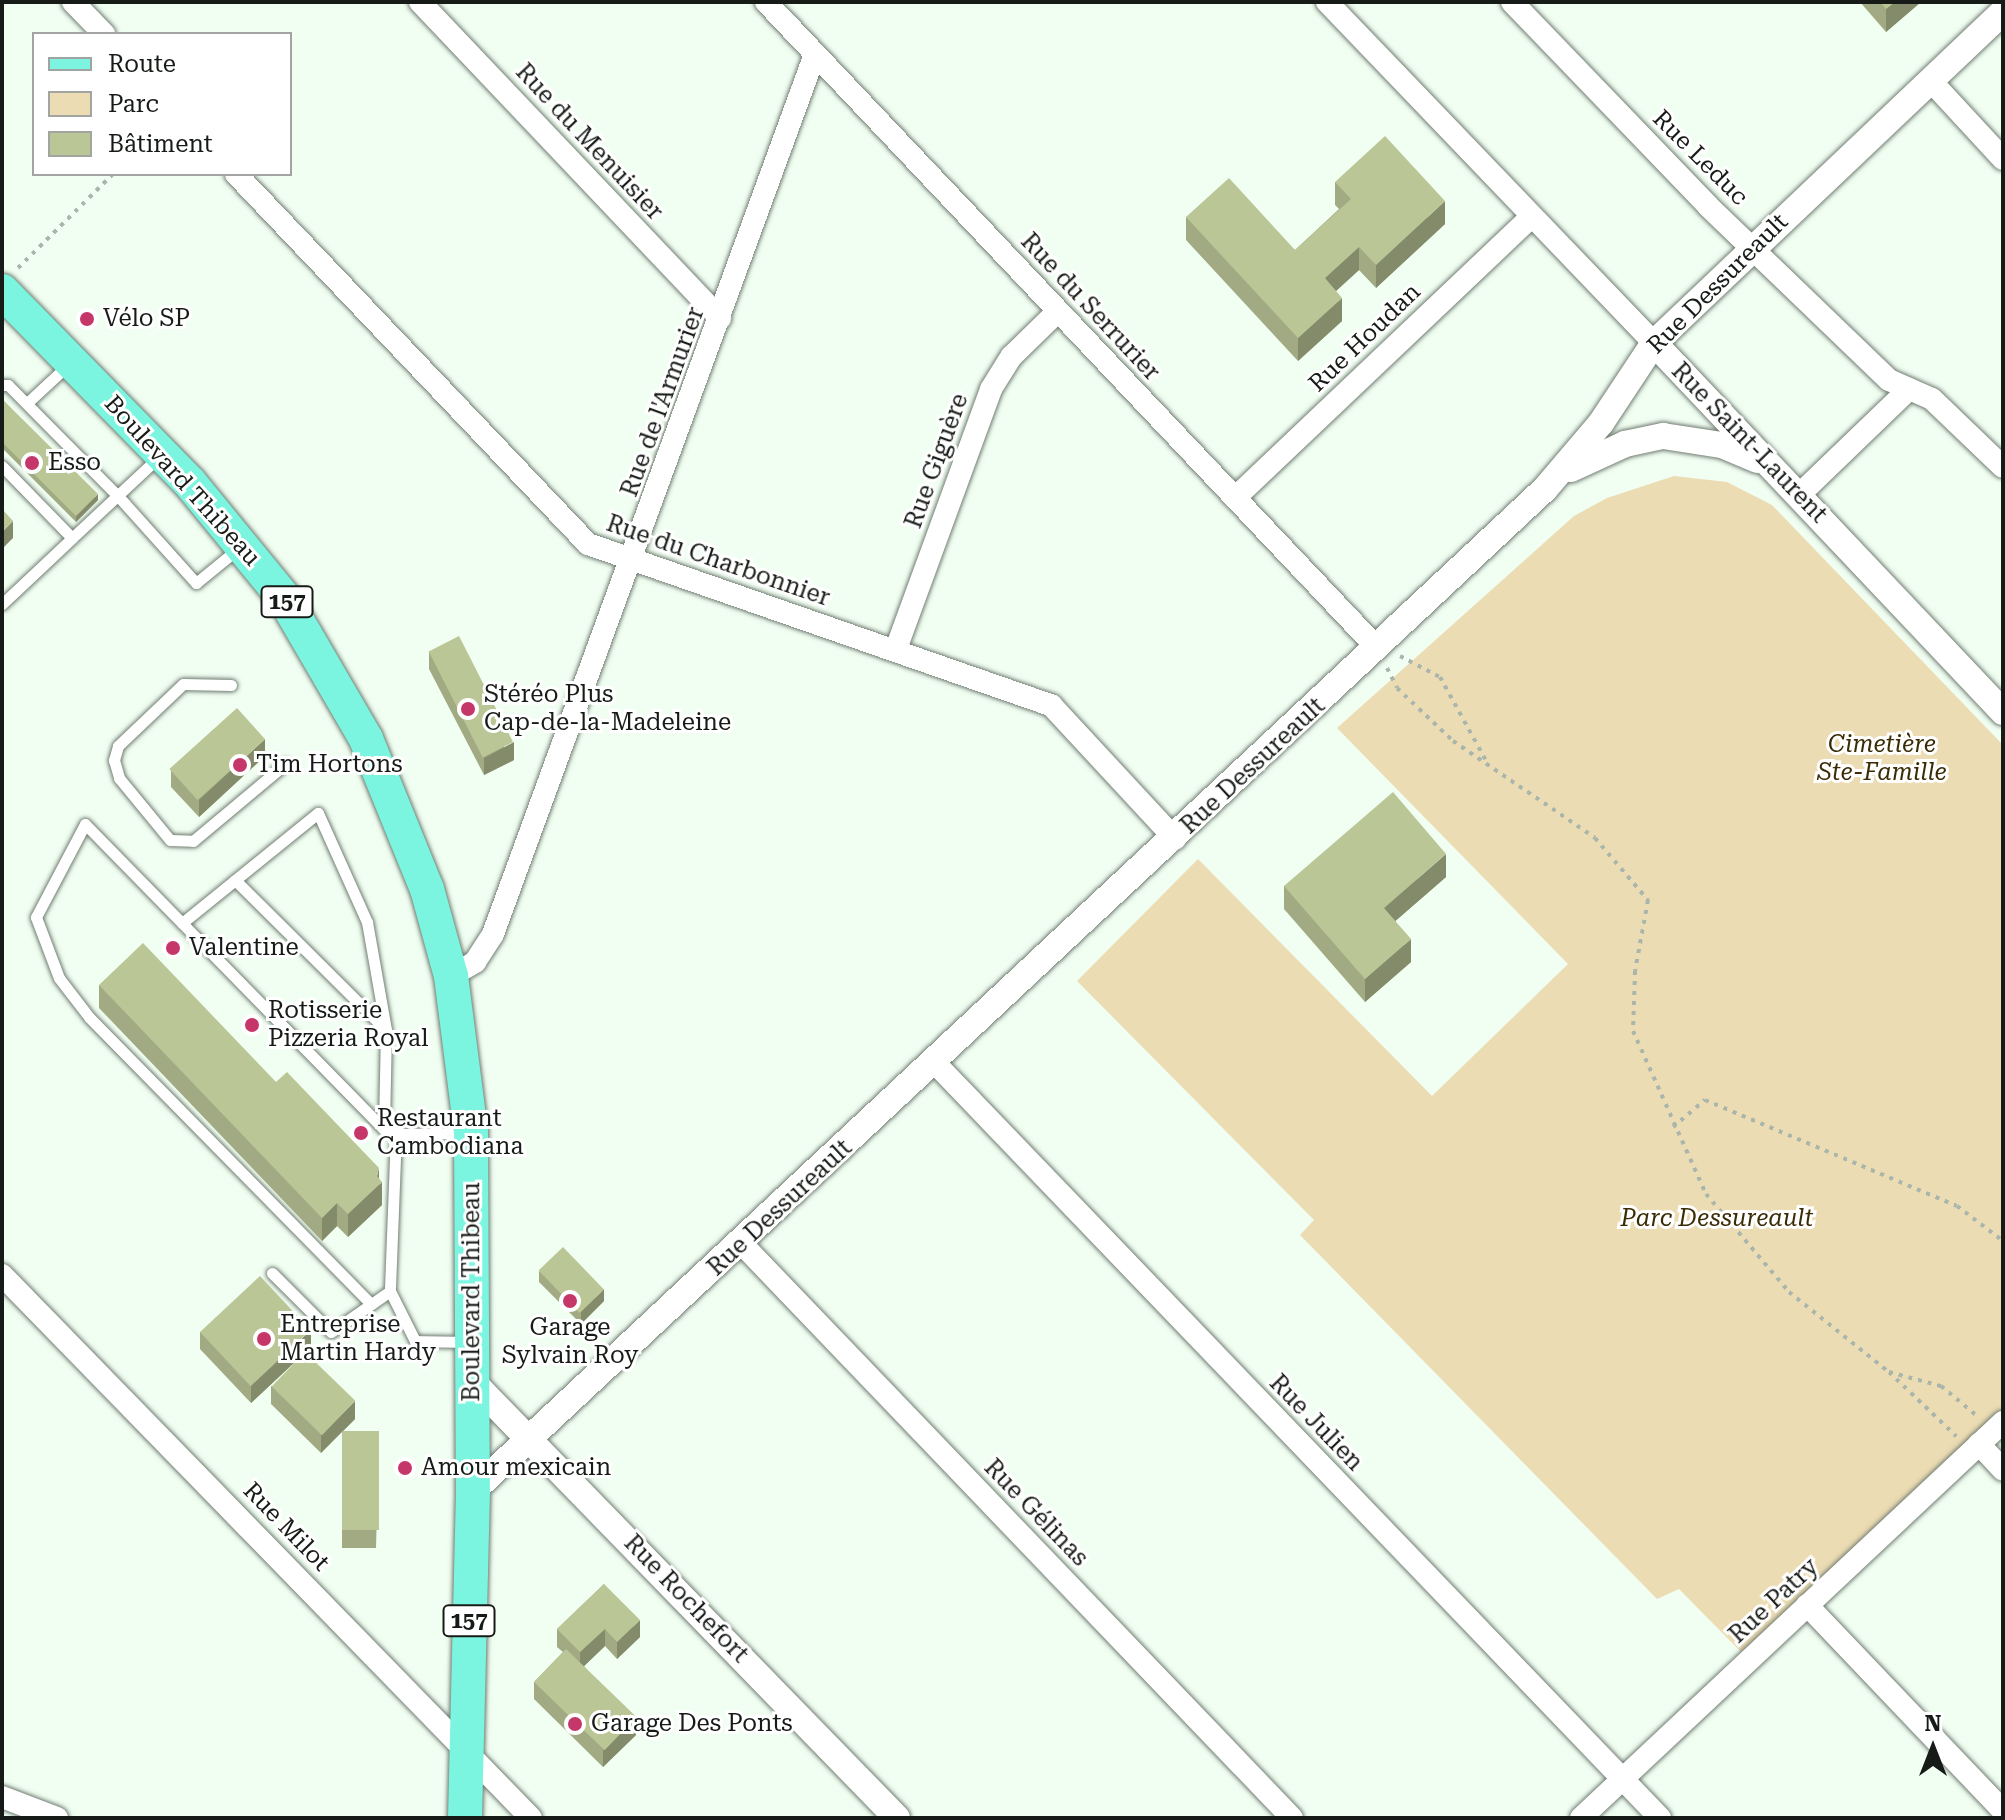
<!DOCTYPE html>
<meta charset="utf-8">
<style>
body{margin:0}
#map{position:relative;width:2005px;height:1820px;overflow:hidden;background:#f1fef2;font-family:"Roboto Serif",serif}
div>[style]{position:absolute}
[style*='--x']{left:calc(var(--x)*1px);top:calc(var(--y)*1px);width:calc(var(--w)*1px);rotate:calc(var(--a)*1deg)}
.green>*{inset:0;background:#ecdcb3}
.path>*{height:4px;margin-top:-2px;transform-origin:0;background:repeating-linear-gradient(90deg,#aab5ab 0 4px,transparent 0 10px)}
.roads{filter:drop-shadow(0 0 2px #717d72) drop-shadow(0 0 2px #717d72)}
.service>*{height:11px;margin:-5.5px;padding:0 5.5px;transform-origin:5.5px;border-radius:5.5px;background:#fff}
.minor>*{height:22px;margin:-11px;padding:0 11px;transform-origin:11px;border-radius:11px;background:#fff}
.tertiary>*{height:26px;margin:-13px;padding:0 13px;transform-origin:13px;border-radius:13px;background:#fff}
.primary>*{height:34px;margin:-17px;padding:0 17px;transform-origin:17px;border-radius:17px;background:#7bf5df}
.wall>*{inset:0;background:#a1aa82}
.shaded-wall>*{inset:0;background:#838b6a}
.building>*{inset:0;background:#bbc697;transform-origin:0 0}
.dots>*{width:22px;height:22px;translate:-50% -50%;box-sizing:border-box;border:4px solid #fff;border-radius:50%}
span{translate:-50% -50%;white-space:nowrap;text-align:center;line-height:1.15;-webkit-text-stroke:6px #fff;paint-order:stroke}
.shield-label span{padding:2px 6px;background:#fff;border:2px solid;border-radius:6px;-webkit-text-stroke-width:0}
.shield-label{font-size:22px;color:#171b17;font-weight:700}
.street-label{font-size:24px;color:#171b17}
.poi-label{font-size:24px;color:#171b17}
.left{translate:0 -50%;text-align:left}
.park-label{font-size:24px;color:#3a2d06;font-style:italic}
.frame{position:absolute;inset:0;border:4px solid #171b17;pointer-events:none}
.legend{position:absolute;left:32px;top:32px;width:260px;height:144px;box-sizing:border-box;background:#fff;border:2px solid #a2a4a2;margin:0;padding:10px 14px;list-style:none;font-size:24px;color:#171b17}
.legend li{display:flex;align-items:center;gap:16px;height:40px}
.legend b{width:40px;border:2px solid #a2a4a2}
.north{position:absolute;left:1893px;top:1708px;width:80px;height:80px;-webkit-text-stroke:6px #fff;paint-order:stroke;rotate:0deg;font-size:22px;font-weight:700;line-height:32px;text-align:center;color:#171b17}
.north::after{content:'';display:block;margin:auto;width:28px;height:36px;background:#171b17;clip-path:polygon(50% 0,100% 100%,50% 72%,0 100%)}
</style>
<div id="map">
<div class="green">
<i style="clip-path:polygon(1674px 476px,1727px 482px,1772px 505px,2003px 745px,2003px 1418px,1748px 1659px,1679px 1589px,1657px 1599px,1300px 1235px,1314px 1220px,1077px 981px,1198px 859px,1432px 1096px,1568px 964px,1337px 728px,1574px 516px,1607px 498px)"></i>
</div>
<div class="path">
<i style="--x:18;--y:268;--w:134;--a:-44.7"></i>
<i style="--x:1400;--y:656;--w:45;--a:27.7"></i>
<i style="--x:1440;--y:677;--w:94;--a:61.2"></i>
<i style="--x:1387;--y:668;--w:22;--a:63"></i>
<i style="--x:1397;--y:688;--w:77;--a:43.4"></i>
<i style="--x:1453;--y:741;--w:172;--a:34.3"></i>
<i style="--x:1595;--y:838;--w:82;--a:49.5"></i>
<i style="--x:1648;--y:900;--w:72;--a:100.4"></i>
<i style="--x:1635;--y:971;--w:60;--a:91.9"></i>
<i style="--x:1633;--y:1031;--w:179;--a:65.9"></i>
<i style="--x:1706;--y:1194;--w:128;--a:49.7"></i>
<i style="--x:1789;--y:1292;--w:128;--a:38.7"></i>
<i style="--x:1889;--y:1372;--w:93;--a:43.7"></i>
<i style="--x:1673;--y:1127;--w:42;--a:-40.2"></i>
<i style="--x:1705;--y:1100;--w:273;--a:22.8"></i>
<i style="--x:1957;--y:1206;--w:58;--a:37.3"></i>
<i style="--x:1889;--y:1372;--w:54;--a:15.1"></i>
<i style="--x:1941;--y:1386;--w:47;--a:39.8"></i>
</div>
<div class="roads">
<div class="service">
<i style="--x:2;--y:385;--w:6;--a:0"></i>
<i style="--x:8;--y:385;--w:156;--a:45.3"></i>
<i style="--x:118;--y:496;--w:117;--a:48.1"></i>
<i style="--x:196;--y:583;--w:57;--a:-39.3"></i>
<i style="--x:27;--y:403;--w:54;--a:-42.8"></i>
<i style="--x:2;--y:466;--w:100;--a:45.8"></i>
<i style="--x:72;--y:538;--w:119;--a:-43"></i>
<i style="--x:2;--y:604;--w:96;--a:-43.3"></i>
<i style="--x:231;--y:685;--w:48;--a:-178.8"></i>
<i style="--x:183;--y:684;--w:90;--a:136.4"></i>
<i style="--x:118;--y:746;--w:15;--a:106"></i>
<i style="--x:114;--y:760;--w:19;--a:74"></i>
<i style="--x:119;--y:778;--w:80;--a:50.6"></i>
<i style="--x:170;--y:840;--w:23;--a:2"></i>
<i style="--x:193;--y:841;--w:120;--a:-39.9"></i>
<i style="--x:235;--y:880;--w:213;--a:44.8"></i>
<i style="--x:386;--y:1030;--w:99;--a:91.2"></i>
<i style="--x:182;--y:923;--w:175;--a:-39"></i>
<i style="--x:318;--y:813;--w:120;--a:65.8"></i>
<i style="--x:367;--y:922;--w:110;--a:80"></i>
<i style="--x:396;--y:1132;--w:159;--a:92.2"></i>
<i style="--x:390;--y:1291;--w:56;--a:63.4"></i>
<i style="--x:415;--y:1341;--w:52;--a:1.1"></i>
<i style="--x:272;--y:1273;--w:83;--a:45"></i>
<i style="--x:331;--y:1332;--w:72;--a:-34.8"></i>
<i style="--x:371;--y:1304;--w:402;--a:-134.5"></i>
<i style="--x:89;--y:1017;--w:49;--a:-127.6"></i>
<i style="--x:59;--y:978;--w:65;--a:-110.7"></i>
<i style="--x:36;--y:917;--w:105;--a:-62.2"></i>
<i style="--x:85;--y:824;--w:427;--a:45.6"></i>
<i style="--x:384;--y:1129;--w:21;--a:14"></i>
<i style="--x:404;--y:1134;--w:62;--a:-0.9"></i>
</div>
<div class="minor">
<i style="--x:73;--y:2;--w:45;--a:45.9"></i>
<i style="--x:420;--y:2;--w:436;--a:46.5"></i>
<i style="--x:766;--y:2;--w:889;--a:46.59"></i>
<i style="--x:1327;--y:2;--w:472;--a:46.2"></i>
<i style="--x:1512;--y:2;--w:283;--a:46.1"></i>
<i style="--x:1708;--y:206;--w:251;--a:43.9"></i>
<i style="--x:1889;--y:380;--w:47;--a:23.8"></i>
<i style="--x:1932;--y:399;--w:98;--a:43.8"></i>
<i style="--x:1931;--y:81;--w:106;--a:47.3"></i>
<i style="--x:236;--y:174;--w:511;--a:46.43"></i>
<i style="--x:588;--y:544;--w:491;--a:19.2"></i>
<i style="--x:1052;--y:706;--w:181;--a:47.2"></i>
<i style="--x:1799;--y:495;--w:153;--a:-43.9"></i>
<i style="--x:1235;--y:498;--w:408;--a:-43.5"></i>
<i style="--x:896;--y:649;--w:277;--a:-69.9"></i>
<i style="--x:991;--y:389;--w:39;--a:-58"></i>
<i style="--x:1012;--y:356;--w:64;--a:-44.4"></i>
<i style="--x:451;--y:976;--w:28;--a:-30"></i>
<i style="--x:475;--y:962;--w:33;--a:-57"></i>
<i style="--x:493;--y:934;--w:937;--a:-69.9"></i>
<i style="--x:935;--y:1063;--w:1047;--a:46.16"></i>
<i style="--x:742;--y:1244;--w:795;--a:46.22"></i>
<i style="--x:2;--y:1275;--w:758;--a:45.75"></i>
<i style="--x:1979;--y:1444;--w:35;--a:47"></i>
<i style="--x:1807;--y:1605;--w:284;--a:46.4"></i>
<i style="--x:2;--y:1797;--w:59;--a:20.9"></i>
<i style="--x:1581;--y:1818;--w:579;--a:-43.18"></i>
</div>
<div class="tertiary">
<i style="--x:1654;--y:343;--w:508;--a:46.6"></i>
<i style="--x:1571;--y:469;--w:60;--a:-24.8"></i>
<i style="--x:1625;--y:444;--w:39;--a:-12"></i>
<i style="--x:1663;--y:436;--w:60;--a:8.7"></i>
<i style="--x:1722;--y:445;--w:38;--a:23"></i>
<i style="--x:473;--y:1382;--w:608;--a:45.8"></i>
<i style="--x:473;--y:1491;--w:1467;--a:-43.07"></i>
<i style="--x:1545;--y:489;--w:87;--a:-49.7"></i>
<i style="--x:1601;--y:423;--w:96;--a:-56.5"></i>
<i style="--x:1654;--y:343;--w:481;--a:-43.5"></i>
</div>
<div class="primary">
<i style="--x:2;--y:291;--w:269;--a:45.6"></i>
<i style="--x:190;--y:483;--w:149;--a:50.7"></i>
<i style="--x:284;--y:598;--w:163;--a:59.8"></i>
<i style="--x:366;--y:739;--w:162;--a:67.9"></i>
<i style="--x:427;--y:889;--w:90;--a:74.6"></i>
<i style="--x:451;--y:976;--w:158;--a:82.7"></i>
<i style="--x:471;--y:1133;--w:358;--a:89.7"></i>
<i style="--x:473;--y:1491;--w:327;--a:91.4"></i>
</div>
</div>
<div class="wall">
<i style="clip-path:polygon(1860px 2px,1921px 2px,1886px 32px)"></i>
<i style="clip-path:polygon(1335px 182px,1445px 224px,1376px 288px,1359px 270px,1336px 291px,1342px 321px,1298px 361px,1186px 240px,1186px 217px,1295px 250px,1339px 209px,1335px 205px)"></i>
<i style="clip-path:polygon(2px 399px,98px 500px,76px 522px,2px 448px)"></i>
<i style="clip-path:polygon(429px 651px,514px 760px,484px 775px,429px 669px)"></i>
<i style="clip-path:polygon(265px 756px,199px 817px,171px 787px,171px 770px)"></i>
<i style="clip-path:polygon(1446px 877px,1395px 921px,1411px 962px,1365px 1002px,1284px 909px,1284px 886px)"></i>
<i style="clip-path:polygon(99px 985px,276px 1082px,379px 1178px,382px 1205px,348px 1237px,337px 1226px,322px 1241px,99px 1008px)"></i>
<i style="clip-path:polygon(539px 1271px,604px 1301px,581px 1324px,539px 1282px)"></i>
<i style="clip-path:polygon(200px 1332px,311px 1347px,251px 1403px,200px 1349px)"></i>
<i style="clip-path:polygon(271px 1386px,355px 1419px,343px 1431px,379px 1431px,376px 1548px,342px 1548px,342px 1431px,321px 1453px,271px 1404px)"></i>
<i style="clip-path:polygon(604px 1584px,640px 1637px,617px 1659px,605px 1646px,584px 1666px,636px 1735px,603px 1767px,534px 1699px,534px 1682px,563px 1652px,557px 1647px,557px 1629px)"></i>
</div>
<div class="shaded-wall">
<i style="clip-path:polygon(1895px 2px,1921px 2px,1886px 32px,1886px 9px)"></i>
<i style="clip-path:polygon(1445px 201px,1445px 224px,1376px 288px,1376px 265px)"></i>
<i style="clip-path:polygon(1359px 247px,1359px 270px,1325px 301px,1325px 278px)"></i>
<i style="clip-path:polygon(1342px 298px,1342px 321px,1298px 361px,1298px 338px)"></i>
<i style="clip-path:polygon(98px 494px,98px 500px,76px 522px,76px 516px)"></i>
<i style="clip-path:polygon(13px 521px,13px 538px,2px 549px,2px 532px)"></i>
<i style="clip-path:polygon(265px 739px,265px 756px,199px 817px,199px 800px)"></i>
<i style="clip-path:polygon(514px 742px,514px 760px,484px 775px,484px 758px)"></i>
<i style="clip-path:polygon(1446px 854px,1446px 877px,1384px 931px,1384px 908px)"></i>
<i style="clip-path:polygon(1411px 939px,1411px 962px,1365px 1002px,1365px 979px)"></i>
<i style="clip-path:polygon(379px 1168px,379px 1185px,382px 1182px,382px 1205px,348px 1237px,348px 1214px,377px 1176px)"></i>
<i style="clip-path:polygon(337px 1203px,337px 1226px,322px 1241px,322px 1218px)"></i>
<i style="clip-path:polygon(604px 1289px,604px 1301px,581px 1324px,581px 1312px)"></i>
<i style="clip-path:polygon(311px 1330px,311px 1347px,251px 1403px,251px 1386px)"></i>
<i style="clip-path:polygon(355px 1401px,355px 1419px,321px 1453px,321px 1435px)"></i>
<i style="clip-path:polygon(640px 1620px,640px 1637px,617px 1659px,617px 1642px)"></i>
<i style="clip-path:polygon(605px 1629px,605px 1646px,580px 1670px,580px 1652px)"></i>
<i style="clip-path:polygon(636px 1717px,636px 1735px,603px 1767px,603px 1750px)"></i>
</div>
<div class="building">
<i style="clip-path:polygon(1880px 2px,1895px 2px,1886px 9px)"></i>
<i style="clip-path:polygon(1385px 136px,1445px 201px,1376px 265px,1359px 247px,1325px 278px,1342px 298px,1298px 338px,1186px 217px,1229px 178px,1295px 250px,1351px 199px,1335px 182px)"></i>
<i style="clip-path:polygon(2px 399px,98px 494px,76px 516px,2px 442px)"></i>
<i style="clip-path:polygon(2px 509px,13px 521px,2px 532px)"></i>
<i style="left:459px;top:636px;width:119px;height:34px;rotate:63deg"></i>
<i style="left:237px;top:708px;width:42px;height:91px;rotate:48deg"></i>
<i style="clip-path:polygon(1393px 792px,1446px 854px,1384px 908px,1411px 939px,1365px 979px,1284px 886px)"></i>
<i style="clip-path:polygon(143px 943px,276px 1082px,287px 1072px,379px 1168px,377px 1176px,382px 1182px,348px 1214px,337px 1203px,322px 1218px,99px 985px)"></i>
<i style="left:563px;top:1247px;width:59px;height:34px;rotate:46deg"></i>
<i style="left:260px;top:1276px;width:74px;height:82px;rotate:47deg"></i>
<i style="left:305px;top:1352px;width:70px;height:48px;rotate:44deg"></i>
<i style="left:342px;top:1431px;width:37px;height:99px"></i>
<i style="clip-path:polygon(604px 1584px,640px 1620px,617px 1642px,605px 1629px,580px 1652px,557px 1629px)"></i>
<i style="left:566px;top:1649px;width:98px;height:46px;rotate:44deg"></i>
</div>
<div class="dots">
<i style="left:87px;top:319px;background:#c43768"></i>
<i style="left:32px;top:463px;background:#c43768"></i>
<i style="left:468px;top:709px;background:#c43768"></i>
<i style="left:240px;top:765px;background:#c43768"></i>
<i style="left:173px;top:948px;background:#c43768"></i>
<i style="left:252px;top:1025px;background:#c43768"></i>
<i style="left:361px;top:1133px;background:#c43768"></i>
<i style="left:570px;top:1301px;background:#c43768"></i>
<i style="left:264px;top:1339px;background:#c43768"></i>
<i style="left:405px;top:1468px;background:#c43768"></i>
<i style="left:575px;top:1724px;background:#c43768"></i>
</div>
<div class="shield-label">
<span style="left:287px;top:602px">157</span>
<span style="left:469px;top:1621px">157</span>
</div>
<div class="street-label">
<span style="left:589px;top:142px;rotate:47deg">Rue du Menuisier</span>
<span style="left:1700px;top:158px;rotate:45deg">Rue Leduc</span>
<span style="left:1718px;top:284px;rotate:-45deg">Rue Dessureault</span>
<span style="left:1090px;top:307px;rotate:47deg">Rue du Serrurier</span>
<span style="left:1365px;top:338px;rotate:-44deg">Rue Houdan</span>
<span style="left:663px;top:402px;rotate:-70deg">Rue de l'Armurier</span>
<span style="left:1749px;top:443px;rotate:46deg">Rue Saint-Laurent</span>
<span style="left:937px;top:461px;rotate:-70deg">Rue Giguère</span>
<span style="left:182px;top:481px;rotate:48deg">Boulevard Thibeau</span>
<span style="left:718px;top:561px;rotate:19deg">Rue du Charbonnier</span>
<span style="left:1253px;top:766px;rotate:-43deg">Rue Dessureault</span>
<span style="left:780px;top:1208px;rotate:-43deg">Rue Dessureault</span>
<span style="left:472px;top:1292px;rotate:-90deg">Boulevard Thibeau</span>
<span style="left:1316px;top:1423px;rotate:46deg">Rue Julien</span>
<span style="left:1036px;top:1513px;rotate:46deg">Rue Gélinas</span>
<span style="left:286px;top:1527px;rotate:46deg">Rue Milot</span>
<span style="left:686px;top:1599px;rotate:46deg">Rue Rochefort</span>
<span style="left:1774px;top:1601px;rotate:-43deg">Rue Patry</span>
</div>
<div class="poi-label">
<span class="left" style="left:103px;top:319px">Vélo SP</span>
<span class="left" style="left:48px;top:463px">Esso</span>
<span class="left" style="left:484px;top:709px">Stéréo Plus<br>Cap-de-la-Madeleine</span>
<span class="left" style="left:256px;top:765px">Tim Hortons</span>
<span class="left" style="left:189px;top:948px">Valentine</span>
<span class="left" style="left:268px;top:1025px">Rotisserie<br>Pizzeria Royal</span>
<span class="left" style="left:377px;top:1133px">Restaurant<br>Cambodiana</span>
<span class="left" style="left:280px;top:1339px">Entreprise<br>Martin Hardy</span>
<span style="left:570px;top:1342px">Garage<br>Sylvain Roy</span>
<span class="left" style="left:421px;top:1468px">Amour mexicain</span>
<span class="left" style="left:591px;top:1724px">Garage Des Ponts</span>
</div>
<div class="park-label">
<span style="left:1882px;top:759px">Cimetière<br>Ste-Famille</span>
<span style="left:1717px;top:1219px">Parc Dessureault</span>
</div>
<div class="frame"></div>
<ul class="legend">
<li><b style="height:10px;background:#7bf5df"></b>Route</li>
<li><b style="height:22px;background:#ecdcb3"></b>Parc</li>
<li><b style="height:22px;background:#bbc697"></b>Bâtiment</li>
</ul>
<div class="north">N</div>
</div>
